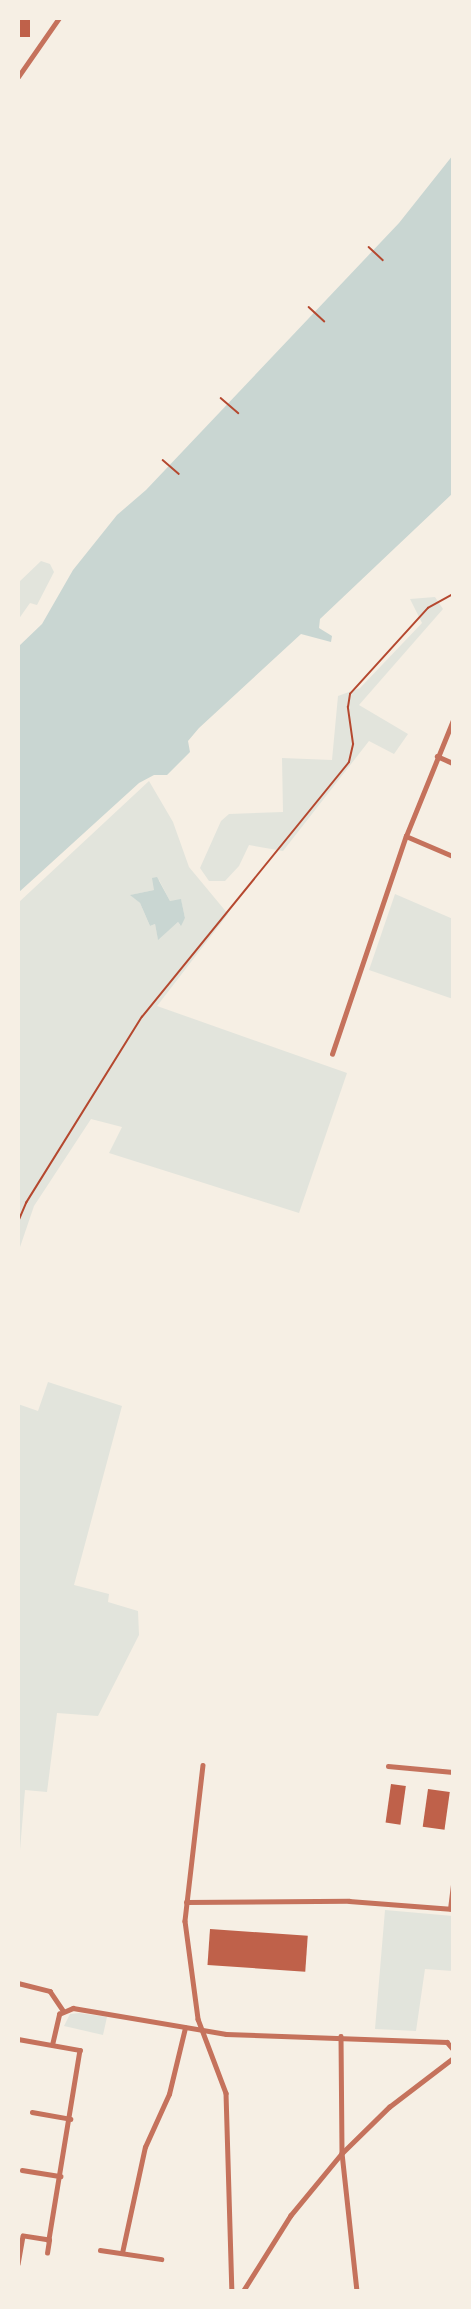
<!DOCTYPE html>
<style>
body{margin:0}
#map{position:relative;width:471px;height:2309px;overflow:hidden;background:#f6efe4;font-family:"Roboto Condensed",sans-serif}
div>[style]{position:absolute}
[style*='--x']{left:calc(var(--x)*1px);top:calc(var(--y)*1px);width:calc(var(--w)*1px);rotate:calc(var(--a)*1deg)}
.green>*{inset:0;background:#e2e4dc}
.water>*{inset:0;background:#c9d6d2}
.building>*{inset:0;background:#bf614a;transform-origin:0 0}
.path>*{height:1.5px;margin:-0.75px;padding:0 0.75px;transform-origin:0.75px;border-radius:0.75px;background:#b5482f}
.minor>*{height:4.5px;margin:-2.25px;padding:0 2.25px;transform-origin:2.25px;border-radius:2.25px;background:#c5725c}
span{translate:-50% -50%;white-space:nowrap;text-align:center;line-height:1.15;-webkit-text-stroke:4.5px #f6efe4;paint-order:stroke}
.frame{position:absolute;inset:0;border:20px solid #f6efe4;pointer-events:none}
</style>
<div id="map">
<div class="green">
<i style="clip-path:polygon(41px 561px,50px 564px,54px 572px,37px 605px,30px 603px,18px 620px,18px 583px)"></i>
<i style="clip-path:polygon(435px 597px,443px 609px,359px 705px,408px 734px,394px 754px,369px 741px,283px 851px,249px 845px,239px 866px,225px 881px,209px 881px,200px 868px,221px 821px,229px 814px,283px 812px,282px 758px,332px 760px,338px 696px,360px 688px,422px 623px,410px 599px)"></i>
<i style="clip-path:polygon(evenodd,149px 781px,173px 822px,189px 867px,228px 914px,157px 1006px,347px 1073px,299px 1213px,109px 1153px,122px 1127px,91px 1119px,34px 1206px,18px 1253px,18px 903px,149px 781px,159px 880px,170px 901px,181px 900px,185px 918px,180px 925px,178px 922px,158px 939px,155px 924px,150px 926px,140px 903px,131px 895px,154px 890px,159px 880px)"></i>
<i style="clip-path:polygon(395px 894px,453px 919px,453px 999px,369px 970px)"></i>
<i style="clip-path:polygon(48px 1382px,122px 1406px,74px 1585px,109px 1594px,108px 1602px,138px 1611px,139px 1635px,98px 1716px,57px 1713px,47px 1792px,25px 1790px,20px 1850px,18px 1404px,38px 1411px)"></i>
<i style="clip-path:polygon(385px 1910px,453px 1916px,453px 1971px,425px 1969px,416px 2031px,375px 2029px)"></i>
<i style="clip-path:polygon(79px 2013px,107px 2017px,103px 2035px,64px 2026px,70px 2014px)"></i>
</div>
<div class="water">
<i style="clip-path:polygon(453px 155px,453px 493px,320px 619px,319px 628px,332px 636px,331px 642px,301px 634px,199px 728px,188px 741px,190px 752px,167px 775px,154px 775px,139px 783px,18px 893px,18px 647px,42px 624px,73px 570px,117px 515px,146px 490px,399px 223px)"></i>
<i style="clip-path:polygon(157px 877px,170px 901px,181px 899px,185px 918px,181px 926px,178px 922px,158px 940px,155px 924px,150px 926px,140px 903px,130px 895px,154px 890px,152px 878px)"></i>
</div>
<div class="building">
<i style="left:18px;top:18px;width:12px;height:19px"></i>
<i style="left:391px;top:1784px;width:15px;height:39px;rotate:8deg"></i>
<i style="left:428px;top:1789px;width:22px;height:38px;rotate:8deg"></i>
<i style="left:210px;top:1929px;width:98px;height:36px;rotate:4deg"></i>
</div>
<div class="path">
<i style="--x:369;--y:247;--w:19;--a:43"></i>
<i style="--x:309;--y:307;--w:21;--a:43"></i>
<i style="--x:221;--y:398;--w:23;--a:41"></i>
<i style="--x:163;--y:460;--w:21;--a:41"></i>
<i style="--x:18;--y:1222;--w:21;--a:-67"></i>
<i style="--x:26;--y:1203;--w:219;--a:-58.1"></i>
<i style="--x:142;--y:1017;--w:328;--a:-50.9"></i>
<i style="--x:349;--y:762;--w:18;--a:-77"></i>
<i style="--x:353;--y:744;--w:37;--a:-98"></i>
<i style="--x:348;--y:707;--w:13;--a:-81"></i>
<i style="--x:350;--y:694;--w:116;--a:-47.8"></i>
<i style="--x:428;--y:608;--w:29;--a:-29"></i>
</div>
<div class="minor">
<i style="--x:18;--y:77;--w:72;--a:-55.2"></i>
<i style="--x:437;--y:756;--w:17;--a:24"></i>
<i style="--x:406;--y:836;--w:51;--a:23.1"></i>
<i style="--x:332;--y:1054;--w:230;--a:-71.3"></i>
<i style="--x:406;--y:836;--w:125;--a:-67.9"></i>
<i style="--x:203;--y:1765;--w:157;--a:96.6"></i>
<i style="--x:185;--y:1921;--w:99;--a:82.4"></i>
<i style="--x:198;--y:2019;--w:79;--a:69.3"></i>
<i style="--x:226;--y:2093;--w:198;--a:88.3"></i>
<i style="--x:388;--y:1766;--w:65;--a:5.3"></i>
<i style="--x:186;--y:1902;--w:163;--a:-0.4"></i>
<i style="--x:349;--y:1901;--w:104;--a:4.4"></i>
<i style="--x:450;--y:1909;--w:24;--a:-83"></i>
<i style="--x:18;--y:1983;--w:33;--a:14"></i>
<i style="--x:50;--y:1991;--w:23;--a:56"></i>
<i style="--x:341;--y:2036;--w:117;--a:89.5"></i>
<i style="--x:342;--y:2153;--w:139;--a:83.8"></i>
<i style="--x:18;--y:2039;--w:63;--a:10.1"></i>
<i style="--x:80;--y:2050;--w:193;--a:99.3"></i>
<i style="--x:49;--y:2240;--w:26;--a:-171"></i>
<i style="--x:23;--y:2236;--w:28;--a:100"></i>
<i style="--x:52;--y:2045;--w:32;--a:-77"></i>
<i style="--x:59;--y:2014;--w:15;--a:-23"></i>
<i style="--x:73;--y:2008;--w:155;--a:9.6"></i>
<i style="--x:226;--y:2034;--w:221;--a:2.1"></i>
<i style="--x:447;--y:2042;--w:9;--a:49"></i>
<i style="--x:32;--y:2112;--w:39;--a:10"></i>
<i style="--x:22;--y:2170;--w:39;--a:9"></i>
<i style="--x:100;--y:2250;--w:62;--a:8.4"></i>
<i style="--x:47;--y:2253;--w:13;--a:-81"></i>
<i style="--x:122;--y:2253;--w:108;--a:-77.8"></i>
<i style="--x:145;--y:2147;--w:58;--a:-65.6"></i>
<i style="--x:169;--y:2094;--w:68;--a:-76.4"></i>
<i style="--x:243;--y:2291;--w:89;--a:-57.9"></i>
<i style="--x:290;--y:2216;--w:82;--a:-50.5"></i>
<i style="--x:342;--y:2153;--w:66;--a:-44.4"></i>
<i style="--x:389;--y:2107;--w:81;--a:-37.4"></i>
</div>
<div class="frame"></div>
</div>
